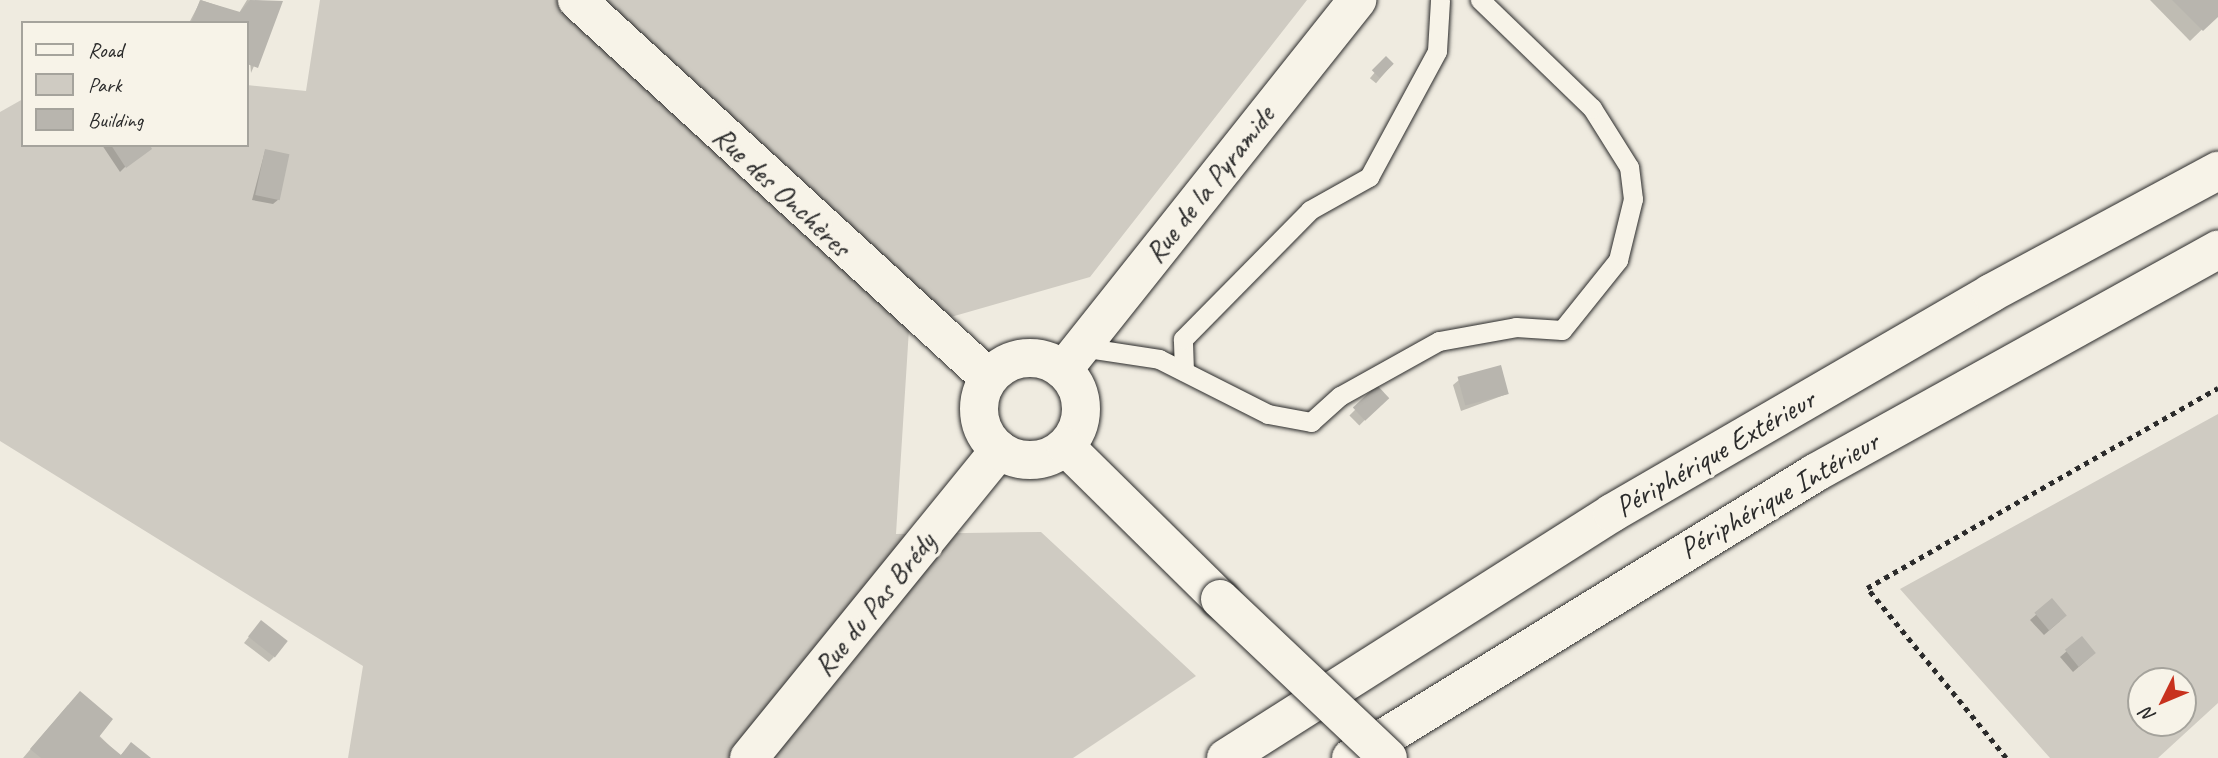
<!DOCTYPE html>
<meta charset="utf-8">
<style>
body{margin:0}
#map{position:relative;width:2218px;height:758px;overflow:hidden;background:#efebe0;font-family:Caveat,sans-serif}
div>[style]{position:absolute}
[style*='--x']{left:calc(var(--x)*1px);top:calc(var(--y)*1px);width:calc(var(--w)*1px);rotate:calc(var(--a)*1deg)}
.green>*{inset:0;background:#cfcbc2}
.shadow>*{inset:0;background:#0003;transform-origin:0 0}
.building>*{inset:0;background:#b8b5ae;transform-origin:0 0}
.path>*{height:4.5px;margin-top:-2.25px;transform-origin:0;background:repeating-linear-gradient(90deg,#2b2b2b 0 5px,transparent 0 10px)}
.roads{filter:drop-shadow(0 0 2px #2b2b2b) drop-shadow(0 0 2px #2b2b2b)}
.service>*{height:19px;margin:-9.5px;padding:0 9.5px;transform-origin:9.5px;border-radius:9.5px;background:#f7f3e8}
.minor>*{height:38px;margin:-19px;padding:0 19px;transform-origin:19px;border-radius:19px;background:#f7f3e8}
.tertiary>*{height:38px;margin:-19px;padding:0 19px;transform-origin:19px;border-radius:19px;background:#f7f3e8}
.tertiary>.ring{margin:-19px;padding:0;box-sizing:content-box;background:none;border:38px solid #f7f3e8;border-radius:50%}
.trunk>*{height:38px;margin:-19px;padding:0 19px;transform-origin:19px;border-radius:19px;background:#f7f3e8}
.bridges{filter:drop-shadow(0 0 2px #2b2b2b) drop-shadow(0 0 2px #2b2b2b)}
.tertiary-bridge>*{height:38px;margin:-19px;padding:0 19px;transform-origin:19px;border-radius:19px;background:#f7f3e8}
span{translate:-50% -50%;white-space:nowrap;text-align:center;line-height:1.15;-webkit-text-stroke:7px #f7f3e8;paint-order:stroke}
.street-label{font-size:30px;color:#2b2b2b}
.legend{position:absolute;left:21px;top:21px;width:228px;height:126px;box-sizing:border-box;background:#f7f3e8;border:2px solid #a5a39c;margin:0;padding:9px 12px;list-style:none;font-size:21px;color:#2b2b2b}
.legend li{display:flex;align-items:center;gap:14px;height:35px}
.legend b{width:35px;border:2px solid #a5a39c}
.north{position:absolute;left:2127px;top:667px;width:70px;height:70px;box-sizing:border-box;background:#f7f3e8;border:2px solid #a5a39c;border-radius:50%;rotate:227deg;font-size:19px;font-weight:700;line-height:28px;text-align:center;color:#2b2b2b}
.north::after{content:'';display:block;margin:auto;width:24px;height:32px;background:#c8321e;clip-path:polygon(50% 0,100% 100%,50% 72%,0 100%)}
</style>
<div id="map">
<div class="green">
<i style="clip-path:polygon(320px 0,1307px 0,1090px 277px,909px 329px,896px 534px,1041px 532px,1196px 676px,1073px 758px,348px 758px,363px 666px,0 441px,0 112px,23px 99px,23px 145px,247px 145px,247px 85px,306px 91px)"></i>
<i style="clip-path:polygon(evenodd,2218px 414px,2218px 703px,2158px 758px,2050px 758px,1900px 589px,2218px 414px,2141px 681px,2183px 681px,2183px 723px,2141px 723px,2141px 681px)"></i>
</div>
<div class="shadow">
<i style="clip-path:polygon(201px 0,239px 13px,247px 0,281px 2px,251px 73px,247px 23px,189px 23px)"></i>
<i style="clip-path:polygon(2150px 0,2218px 0,2218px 14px,2190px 41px)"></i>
<i style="left:1386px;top:59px;width:8px;height:25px;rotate:40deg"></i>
<i style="clip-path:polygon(102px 145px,147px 145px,120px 172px)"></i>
<i style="clip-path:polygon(265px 151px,279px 199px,273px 204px,252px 200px)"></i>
<i style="clip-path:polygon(1459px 380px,1507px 394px,1461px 411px,1453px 385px)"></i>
<i style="left:1377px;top:388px;width:14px;height:39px;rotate:45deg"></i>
<i style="clip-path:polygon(2052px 601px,2060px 621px,2044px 635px,2030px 620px)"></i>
<i style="clip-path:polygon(256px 628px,274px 657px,269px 662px,244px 643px)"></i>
<i style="clip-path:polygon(2082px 638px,2089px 658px,2073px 672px,2060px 657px)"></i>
<i style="clip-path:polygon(68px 705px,120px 756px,131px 744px,148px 758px,23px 758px)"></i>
</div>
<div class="building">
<i style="clip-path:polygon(200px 0,240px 12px,250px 0,283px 1px,258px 68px,247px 64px,247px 23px,191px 23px)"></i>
<i style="clip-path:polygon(2172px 0,2218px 0,2218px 17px,2203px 31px)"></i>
<i style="left:1386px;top:56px;width:11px;height:20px;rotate:45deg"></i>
<i style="clip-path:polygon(111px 145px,150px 145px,152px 149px,126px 168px)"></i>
<i style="left:265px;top:149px;width:25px;height:47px;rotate:12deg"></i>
<i style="left:1501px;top:365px;width:30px;height:45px;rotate:75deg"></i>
<i style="left:1377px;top:385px;width:18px;height:33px;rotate:47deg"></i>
<i style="left:2052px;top:598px;width:23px;height:23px;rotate:50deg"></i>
<i style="left:261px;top:620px;width:34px;height:21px;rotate:38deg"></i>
<i style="left:2082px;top:636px;width:22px;height:22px;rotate:51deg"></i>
<i style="clip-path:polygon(80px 691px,113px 719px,99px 737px,121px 755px,131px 742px,151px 758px,41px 758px,30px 749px)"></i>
</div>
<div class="path">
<i style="--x:2006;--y:758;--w:220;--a:-129.3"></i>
<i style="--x:1867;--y:588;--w:404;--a:-29.7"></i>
</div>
<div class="roads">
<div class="service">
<i style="--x:1081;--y:347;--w:79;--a:8.7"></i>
<i style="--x:1159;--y:359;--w:122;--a:26.8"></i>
<i style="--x:1268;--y:414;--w:44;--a:10.5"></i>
<i style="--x:1311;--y:422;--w:39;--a:-42"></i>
<i style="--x:1340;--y:396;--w:113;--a:-29.1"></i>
<i style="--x:1439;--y:341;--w:78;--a:-10.3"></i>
<i style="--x:1516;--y:327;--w:46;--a:3.7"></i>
<i style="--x:1562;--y:330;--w:90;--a:-51.3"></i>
<i style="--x:1618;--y:260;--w:63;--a:-76.2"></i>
<i style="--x:1633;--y:199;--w:32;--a:-97"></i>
<i style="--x:1629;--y:167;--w:70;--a:-122.1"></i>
<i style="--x:1592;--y:108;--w:156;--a:-136"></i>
<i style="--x:1184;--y:371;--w:32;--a:-92"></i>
<i style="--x:1183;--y:339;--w:181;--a:-45.4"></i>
<i style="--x:1310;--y:210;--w:68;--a:-29.2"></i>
<i style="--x:1369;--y:177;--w:143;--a:-61.6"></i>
<i style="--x:1437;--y:51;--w:51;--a:-86.6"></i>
</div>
<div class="minor">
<i style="--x:1063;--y:370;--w:473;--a:-51.5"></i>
<i style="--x:749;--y:758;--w:397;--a:-50.9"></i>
</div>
<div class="tertiary">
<i style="--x:577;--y:0;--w:559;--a:42.54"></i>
<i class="ring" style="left:979px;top:358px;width:64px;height:64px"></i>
<i style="--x:1066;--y:447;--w:216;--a:44.6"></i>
</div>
<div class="trunk">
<i style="--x:1226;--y:758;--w:457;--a:-32.4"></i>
<i style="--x:1612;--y:513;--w:438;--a:-30.1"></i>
<i style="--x:1991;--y:293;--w:258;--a:-28.3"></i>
<i style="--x:1351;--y:758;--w:545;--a:-31.56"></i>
<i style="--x:1815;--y:473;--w:461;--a:-29"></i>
</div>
</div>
<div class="bridges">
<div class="tertiary-bridge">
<i style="--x:1220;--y:599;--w:231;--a:43.4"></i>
</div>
</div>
<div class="street-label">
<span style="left:1209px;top:184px;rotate:-52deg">Rue de la Pyramide</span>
<span style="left:782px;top:191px;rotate:43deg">Rue des Onchères</span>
<span style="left:1715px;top:453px;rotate:-30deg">Périphérique Extérieur</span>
<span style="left:1779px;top:495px;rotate:-30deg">Périphérique Intérieur</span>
<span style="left:874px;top:604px;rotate:-51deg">Rue du Pas Brédy</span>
</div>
<ul class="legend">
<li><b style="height:9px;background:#f7f3e8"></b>Road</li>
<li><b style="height:19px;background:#cfcbc2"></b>Park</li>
<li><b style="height:19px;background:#b8b5ae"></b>Building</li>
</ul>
<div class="north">N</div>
</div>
